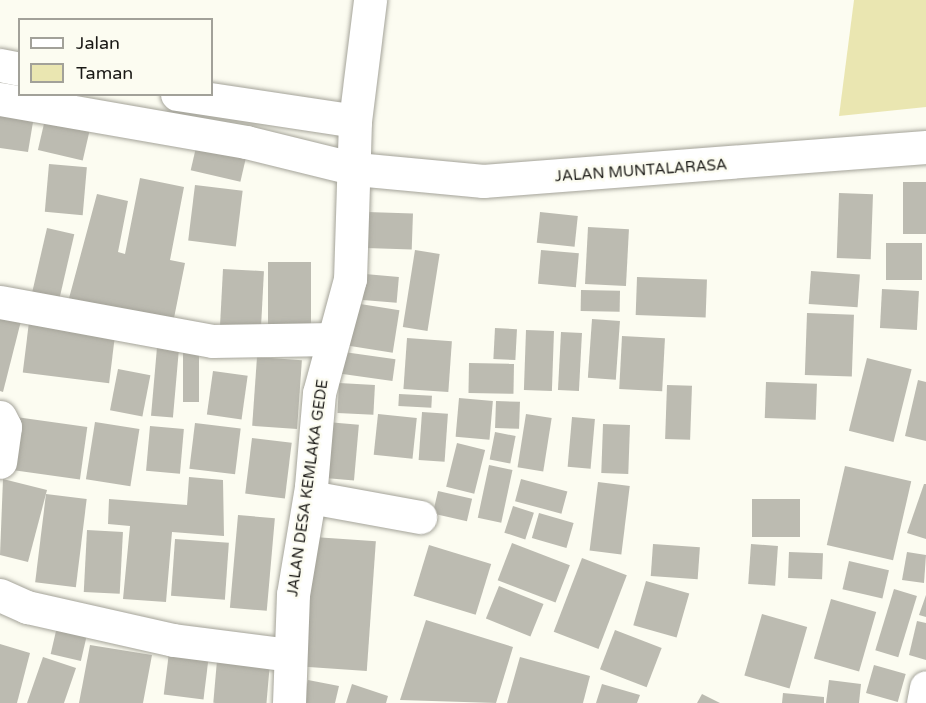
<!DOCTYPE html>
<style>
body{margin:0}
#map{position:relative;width:926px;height:703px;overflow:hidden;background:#fcfcf1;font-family:"Varela Round",sans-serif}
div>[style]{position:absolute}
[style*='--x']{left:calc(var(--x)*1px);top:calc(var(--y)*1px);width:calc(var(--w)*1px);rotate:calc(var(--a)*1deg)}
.green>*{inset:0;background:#eae6b1}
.building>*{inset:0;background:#bcbbb1;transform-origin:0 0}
.roads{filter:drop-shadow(0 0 2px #a4a399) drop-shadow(0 0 2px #a4a399)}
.minor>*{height:33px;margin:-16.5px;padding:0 16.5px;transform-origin:16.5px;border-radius:16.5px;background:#fff}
span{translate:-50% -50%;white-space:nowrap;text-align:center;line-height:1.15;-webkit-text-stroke:5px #fcfcf1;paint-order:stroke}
.street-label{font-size:15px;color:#1a1916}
.legend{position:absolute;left:18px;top:18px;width:195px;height:78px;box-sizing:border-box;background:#fcfcf1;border:2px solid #a2a199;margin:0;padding:8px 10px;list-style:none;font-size:18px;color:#1a1916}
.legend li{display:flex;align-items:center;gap:12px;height:30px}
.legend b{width:30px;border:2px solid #a2a199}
</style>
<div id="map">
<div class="green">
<i style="clip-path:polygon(854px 0,926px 0,926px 107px,839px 116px)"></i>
</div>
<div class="building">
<i style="clip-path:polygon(0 112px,34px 116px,28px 152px,0 148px)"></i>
<i style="left:46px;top:115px;width:46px;height:36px;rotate:13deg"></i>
<i style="left:197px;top:143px;width:51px;height:28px;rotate:13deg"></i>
<i style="left:49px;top:164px;width:38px;height:48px;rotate:5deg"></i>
<i style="clip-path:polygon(140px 178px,184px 187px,170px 260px,185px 263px,173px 323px,68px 302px,97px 194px,128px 201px,118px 252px,125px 254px)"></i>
<i style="left:903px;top:182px;width:23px;height:52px"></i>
<i style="left:195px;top:185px;width:48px;height:56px;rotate:7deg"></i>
<i style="left:839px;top:193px;width:34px;height:65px;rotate:2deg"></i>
<i style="left:367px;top:212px;width:46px;height:36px;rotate:2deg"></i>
<i style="left:540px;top:212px;width:38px;height:31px;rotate:6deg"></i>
<i style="left:588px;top:227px;width:41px;height:57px;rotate:3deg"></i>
<i style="left:47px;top:228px;width:28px;height:72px;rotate:13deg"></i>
<i style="left:886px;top:243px;width:36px;height:37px"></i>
<i style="left:415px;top:250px;width:25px;height:78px;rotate:9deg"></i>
<i style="left:541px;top:250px;width:38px;height:34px;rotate:5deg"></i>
<i style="left:268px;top:262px;width:43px;height:63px"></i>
<i style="left:223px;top:269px;width:41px;height:66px;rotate:3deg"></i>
<i style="left:811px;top:271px;width:49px;height:33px;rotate:4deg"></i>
<i style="left:365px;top:274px;width:34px;height:26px;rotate:5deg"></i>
<i style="left:637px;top:277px;width:70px;height:38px;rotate:2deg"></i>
<i style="left:882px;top:289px;width:37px;height:39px;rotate:3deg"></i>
<i style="left:581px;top:290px;width:39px;height:21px;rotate:1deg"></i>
<i style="left:354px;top:303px;width:46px;height:43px;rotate:9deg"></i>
<i style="clip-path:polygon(0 311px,22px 317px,3px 392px,0 391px)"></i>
<i style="left:807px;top:313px;width:47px;height:62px;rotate:2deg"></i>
<i style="left:592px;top:319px;width:28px;height:59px;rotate:4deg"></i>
<i style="left:29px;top:322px;width:87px;height:51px;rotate:7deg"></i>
<i style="left:495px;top:328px;width:22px;height:31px;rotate:3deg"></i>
<i style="left:526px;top:330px;width:28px;height:60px;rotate:2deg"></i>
<i style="left:561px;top:332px;width:21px;height:58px;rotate:3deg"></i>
<i style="left:158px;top:336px;width:22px;height:80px;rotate:5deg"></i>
<i style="left:622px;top:336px;width:43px;height:53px;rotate:3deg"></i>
<i style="left:407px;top:338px;width:45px;height:51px;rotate:4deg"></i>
<i style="left:183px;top:346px;width:16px;height:56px"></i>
<i style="left:344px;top:352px;width:52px;height:22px;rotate:8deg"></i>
<i style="left:257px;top:357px;width:45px;height:69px;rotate:4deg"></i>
<i style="left:867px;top:358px;width:46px;height:75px;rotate:14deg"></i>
<i style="left:469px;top:363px;width:45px;height:30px;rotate:1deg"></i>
<i style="left:118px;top:369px;width:33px;height:42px;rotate:11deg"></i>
<i style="left:213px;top:371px;width:35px;height:44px;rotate:8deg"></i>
<i style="clip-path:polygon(918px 380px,926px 382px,926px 441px,905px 436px)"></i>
<i style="left:766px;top:382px;width:51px;height:36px;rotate:2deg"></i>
<i style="left:339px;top:383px;width:36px;height:30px;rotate:3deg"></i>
<i style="left:667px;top:385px;width:25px;height:54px;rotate:2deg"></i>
<i style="left:399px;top:394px;width:33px;height:12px;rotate:3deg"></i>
<i style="left:459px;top:398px;width:34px;height:39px;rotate:5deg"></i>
<i style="left:496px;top:401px;width:24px;height:27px;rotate:2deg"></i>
<i style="left:422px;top:412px;width:26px;height:48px;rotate:4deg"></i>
<i style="left:378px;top:414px;width:39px;height:41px;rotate:6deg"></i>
<i style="left:526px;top:414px;width:26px;height:54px;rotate:9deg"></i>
<i style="left:16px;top:417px;width:72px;height:53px;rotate:8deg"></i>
<i style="left:572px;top:417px;width:23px;height:50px;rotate:5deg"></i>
<i style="left:95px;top:422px;width:45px;height:58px;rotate:9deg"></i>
<i style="left:327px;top:422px;width:32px;height:56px;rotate:5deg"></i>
<i style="left:195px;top:423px;width:46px;height:46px;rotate:7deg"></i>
<i style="left:603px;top:424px;width:27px;height:49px;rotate:2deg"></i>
<i style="left:150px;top:426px;width:34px;height:45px;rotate:5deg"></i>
<i style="left:495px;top:432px;width:21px;height:28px;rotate:11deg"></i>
<i style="left:252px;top:438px;width:40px;height:56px;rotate:7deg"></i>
<i style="left:457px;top:443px;width:29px;height:45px;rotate:14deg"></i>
<i style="left:489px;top:465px;width:24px;height:54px;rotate:12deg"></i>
<i style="left:845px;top:466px;width:68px;height:81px;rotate:13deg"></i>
<i style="clip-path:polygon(189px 477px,223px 480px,224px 536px,172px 532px,166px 602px,123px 599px,130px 526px,108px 524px,109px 499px,187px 505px)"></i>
<i style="clip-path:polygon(3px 479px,47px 490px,28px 562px,0 555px)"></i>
<i style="left:521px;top:479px;width:48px;height:23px;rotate:15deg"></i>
<i style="left:598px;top:482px;width:32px;height:69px;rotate:7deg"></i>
<i style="clip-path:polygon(924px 484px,926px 484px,926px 539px,907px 533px)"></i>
<i style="left:438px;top:491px;width:35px;height:23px;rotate:13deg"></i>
<i style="left:46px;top:494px;width:41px;height:89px;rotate:7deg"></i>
<i style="left:752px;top:499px;width:48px;height:38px"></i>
<i style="left:513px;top:506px;width:22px;height:28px;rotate:18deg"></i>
<i style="left:539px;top:513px;width:36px;height:26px;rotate:16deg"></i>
<i style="left:238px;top:515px;width:37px;height:93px;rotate:5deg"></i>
<i style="left:87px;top:530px;width:36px;height:62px;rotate:3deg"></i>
<i style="left:314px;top:537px;width:62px;height:130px;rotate:4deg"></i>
<i style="left:175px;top:539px;width:54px;height:57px;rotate:4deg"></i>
<i style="left:512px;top:543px;width:62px;height:40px;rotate:21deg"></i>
<i style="left:653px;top:544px;width:47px;height:32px;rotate:4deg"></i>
<i style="left:751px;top:544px;width:27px;height:40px;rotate:4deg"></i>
<i style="left:429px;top:545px;width:65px;height:53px;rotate:17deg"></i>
<i style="left:789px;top:552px;width:34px;height:26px;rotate:2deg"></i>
<i style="clip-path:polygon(907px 552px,926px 555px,924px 583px,902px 580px)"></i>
<i style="left:582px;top:558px;width:48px;height:79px;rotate:21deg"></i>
<i style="left:849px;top:561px;width:41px;height:29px;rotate:13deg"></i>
<i style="left:646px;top:581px;width:45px;height:46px;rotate:16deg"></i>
<i style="left:499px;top:586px;width:48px;height:35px;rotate:22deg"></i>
<i style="left:894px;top:589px;width:24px;height:64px;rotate:17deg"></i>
<i style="clip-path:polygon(926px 595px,926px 617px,919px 615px)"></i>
<i style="left:831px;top:599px;width:47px;height:62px;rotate:16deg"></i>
<i style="left:762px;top:614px;width:47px;height:64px;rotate:16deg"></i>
<i style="left:59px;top:618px;width:31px;height:37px;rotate:13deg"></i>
<i style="clip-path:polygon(426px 620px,513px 647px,496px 703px,400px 700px)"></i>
<i style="clip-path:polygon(917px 621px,926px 623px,926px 660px,909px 655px)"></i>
<i style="left:615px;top:630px;width:50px;height:42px;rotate:21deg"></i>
<i style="clip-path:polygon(0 644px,30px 653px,17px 703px,0 703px)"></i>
<i style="left:170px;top:644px;width:40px;height:51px;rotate:7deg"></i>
<i style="clip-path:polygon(90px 645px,152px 655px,143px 703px,79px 703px)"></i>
<i style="left:218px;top:649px;width:53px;height:54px;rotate:5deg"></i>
<i style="clip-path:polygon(43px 657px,76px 668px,64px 703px,27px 703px)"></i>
<i style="clip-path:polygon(520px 657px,590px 676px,583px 703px,507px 703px)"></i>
<i style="left:874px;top:665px;width:33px;height:29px;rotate:16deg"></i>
<i style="clip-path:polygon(308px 680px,339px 686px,335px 703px,303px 703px)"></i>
<i style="clip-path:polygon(829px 680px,861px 684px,859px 703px,826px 703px)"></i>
<i style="clip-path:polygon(352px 684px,388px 696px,386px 703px,346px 703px)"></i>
<i style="clip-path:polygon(602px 684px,640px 695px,637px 703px,596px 703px)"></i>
<i style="clip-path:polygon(783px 693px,824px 697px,824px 703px,782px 703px)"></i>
<i style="clip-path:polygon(702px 694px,720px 703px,697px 703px)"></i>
</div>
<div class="roads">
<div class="minor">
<i style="--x:0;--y:65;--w:20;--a:11"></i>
<i style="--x:177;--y:94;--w:180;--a:8.6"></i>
<i style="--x:355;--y:121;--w:158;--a:91.8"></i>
<i style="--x:350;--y:279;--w:118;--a:105.2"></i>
<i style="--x:319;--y:393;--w:94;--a:94.9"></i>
<i style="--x:311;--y:487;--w:109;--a:99.5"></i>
<i style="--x:293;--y:594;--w:109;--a:92.1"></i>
<i style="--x:0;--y:99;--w:250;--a:9.9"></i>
<i style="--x:246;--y:142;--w:113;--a:13.8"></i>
<i style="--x:356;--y:169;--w:128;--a:5.4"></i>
<i style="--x:483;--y:181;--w:444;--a:-4.4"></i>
<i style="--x:355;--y:121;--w:122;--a:-82.9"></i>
<i style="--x:0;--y:302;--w:216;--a:10.4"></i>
<i style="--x:212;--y:341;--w:121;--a:-0.9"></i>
<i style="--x:0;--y:417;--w:11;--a:63"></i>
<i style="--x:5;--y:427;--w:35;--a:98"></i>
<i style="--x:310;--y:497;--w:112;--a:10.3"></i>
<i style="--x:0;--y:595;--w:30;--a:24"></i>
<i style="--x:27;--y:607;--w:150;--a:12.7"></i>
<i style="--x:173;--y:640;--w:118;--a:7.3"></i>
<i style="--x:923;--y:703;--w:16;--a:-79"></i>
</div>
</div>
<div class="street-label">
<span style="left:641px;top:171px;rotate:-4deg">JALAN MUNTALARASA</span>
<span style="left:308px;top:488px;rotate:-82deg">JALAN DESA KEMLAKA GEDE</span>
</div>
<ul class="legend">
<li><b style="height:8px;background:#fff"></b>Jalan</li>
<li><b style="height:16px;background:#eae6b1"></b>Taman</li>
</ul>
</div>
